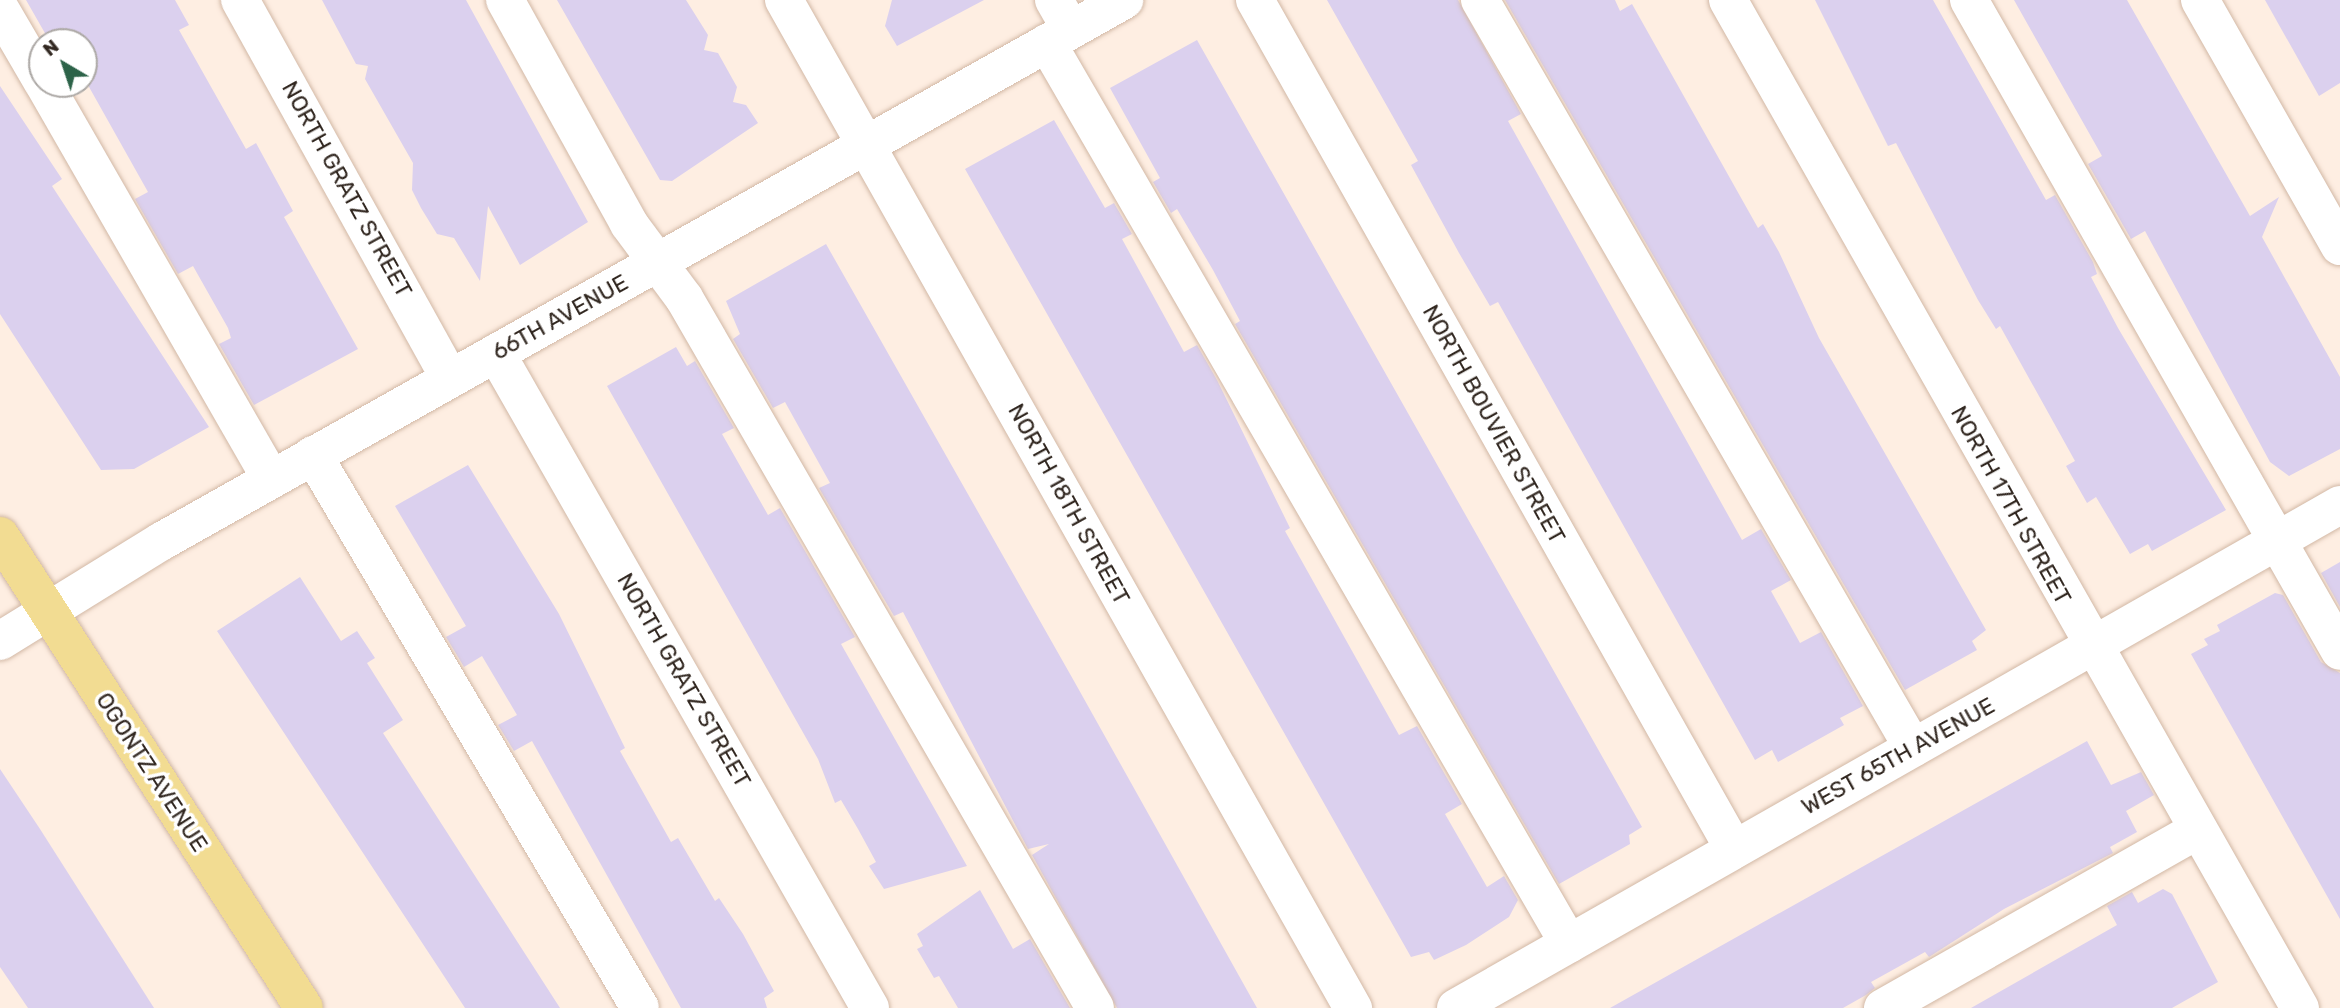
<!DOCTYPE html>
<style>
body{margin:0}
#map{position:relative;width:2340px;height:1008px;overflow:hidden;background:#feeee2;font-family:Rubik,sans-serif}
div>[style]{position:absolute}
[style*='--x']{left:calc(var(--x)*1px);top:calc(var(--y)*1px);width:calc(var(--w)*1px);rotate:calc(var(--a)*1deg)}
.building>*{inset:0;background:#dbd0ee}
.roads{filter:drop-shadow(0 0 2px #d2b8a5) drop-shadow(0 0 2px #d2b8a5)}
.minor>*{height:38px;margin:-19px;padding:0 19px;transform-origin:19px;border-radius:19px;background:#fff}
.major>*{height:38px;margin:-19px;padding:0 19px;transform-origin:19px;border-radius:19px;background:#f2dc92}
span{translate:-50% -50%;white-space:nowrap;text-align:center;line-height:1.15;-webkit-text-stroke:7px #fff;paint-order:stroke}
.street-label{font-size:23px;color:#322821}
.north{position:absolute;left:28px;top:28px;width:70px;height:70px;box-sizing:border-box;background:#fff;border:2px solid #ada9a6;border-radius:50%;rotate:321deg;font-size:19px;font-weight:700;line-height:28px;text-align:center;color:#322821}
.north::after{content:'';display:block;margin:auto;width:24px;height:32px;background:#2d6349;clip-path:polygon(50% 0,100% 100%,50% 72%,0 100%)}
</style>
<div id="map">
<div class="building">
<i style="clip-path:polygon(26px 0,175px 0,189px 25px,179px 30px,246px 149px,256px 143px,293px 211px,284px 217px,358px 349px,254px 405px,219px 344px,231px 338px,228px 328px,193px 266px,178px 274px,135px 199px,148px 192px,84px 78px,84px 42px,50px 42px)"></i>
<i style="clip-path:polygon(322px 0,466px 0,588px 222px,520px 265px,488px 206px,480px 281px,454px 238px,437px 234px,421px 208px,412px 190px,413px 163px,365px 79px,368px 66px,356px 64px)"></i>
<i style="clip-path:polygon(557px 0,686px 0,708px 35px,704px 50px,718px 53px,737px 87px,733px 102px,746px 105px,758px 123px,672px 181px,660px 180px)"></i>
<i style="clip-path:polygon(892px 0,984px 0,897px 46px,885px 26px)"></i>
<i style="clip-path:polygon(1327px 0,1458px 0,1521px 114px,1508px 121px,1742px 540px,1761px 529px,1791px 580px,1771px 591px,1800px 643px,1821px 632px,1863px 706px,1840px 718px,1844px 725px,1778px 762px,1772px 750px,1755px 760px,1498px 302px,1490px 306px,1459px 253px,1411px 165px,1418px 161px)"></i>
<i style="clip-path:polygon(1505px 0,1615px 0,1620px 11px,1632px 4px,1758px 228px,1763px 224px,1779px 252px,1819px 338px,1986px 630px,1972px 641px,1977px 650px,1905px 690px)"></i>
<i style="clip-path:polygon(1815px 0,1933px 0,2046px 200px,2055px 195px,2093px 262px,2097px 274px,2091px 277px,2118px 328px,2226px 510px,2152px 551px,2148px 544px,2130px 554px,2096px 497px,2087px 503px,2066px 466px,2075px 461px,2000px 326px,1996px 329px,1978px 300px,1896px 143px,1888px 146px)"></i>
<i style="clip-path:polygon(2014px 0,2127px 0,2250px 216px,2279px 197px,2262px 237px,2340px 377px,2340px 449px,2289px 476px,2270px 462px,2145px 231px,2131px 239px,2088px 164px,2102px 156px)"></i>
<i style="clip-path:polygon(2265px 0,2340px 0,2340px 83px,2319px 96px)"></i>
<i style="clip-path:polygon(1197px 40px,1642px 827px,1629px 835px,1630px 844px,1559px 884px,1235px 324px,1240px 321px,1213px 270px,1177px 209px,1171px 213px,1153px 182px,1160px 178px,1110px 88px)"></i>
<i style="clip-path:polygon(0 86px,62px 179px,52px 186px,209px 427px,134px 469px,101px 470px,0 314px)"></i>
<i style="clip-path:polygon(1054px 120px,1105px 208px,1114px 203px,1132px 234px,1122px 239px,1184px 352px,1197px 345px,1217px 380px,1290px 528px,1285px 531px,1399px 735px,1417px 726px,1462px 804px,1445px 814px,1487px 887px,1504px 876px,1518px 900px,1509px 917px,1466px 945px,1434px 960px,1429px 952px,1411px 957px,965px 169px)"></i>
<i style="clip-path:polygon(826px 244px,1074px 681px,1257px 1008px,1117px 1008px,1032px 855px,1049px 844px,1028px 849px,903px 612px,894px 616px,819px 488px,830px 483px,785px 402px,773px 408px,733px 339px,740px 334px,726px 301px)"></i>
<i style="clip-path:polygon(676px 347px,687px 366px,695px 361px,734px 428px,722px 434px,768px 515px,780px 508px,855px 637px,841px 644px,967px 866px,884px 889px,869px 866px,876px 862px,858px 829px,841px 800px,835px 803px,818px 759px,607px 386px)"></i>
<i style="clip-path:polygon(468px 465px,559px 614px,625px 748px,620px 751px,671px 842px,678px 838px,715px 901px,719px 898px,743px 934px,774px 991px,764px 998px,767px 1008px,681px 1008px,532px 741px,514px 751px,498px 725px,517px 715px,482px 656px,464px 667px,446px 637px,466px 626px,395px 506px)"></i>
<i style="clip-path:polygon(2340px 562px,2340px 607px,2321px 573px)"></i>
<i style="clip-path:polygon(300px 577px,341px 641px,357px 631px,375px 658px,367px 663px,403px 720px,383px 733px,560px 1008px,465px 1008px,217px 631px)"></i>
<i style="clip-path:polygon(2275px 593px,2283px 595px,2321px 662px,2340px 673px,2340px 919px,2191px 654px,2208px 645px,2204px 639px,2220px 631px,2217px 625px)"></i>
<i style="clip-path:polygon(2087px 741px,2111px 785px,2141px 772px,2154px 795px,2126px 811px,2137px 832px,2110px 847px,2113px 853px,2004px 909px,1929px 957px,1925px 952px,1871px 982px,1875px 988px,1866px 995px,1843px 1008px,1610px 1008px)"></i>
<i style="clip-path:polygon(0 769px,40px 829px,154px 1008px,28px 1008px,0 967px)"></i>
<i style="clip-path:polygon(2163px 889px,2172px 894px,2218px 982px,2172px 1008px,1971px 1008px,2117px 925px,2107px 906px,2132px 892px,2138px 903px)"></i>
<i style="clip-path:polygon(980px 890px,1013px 949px,1030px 939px,1070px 1008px,958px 1008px,939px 976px,934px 978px,917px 949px,923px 946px,917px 934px)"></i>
</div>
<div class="roads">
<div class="minor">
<i style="--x:240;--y:0;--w:433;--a:61"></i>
<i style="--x:505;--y:0;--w:256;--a:61"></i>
<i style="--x:629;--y:224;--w:92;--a:53.4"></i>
<i style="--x:684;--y:298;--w:820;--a:59.93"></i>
<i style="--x:784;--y:0;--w:1158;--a:60.56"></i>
<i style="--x:1054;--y:0;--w:34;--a:60"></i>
<i style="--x:1255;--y:0;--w:975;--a:60.57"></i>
<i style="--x:1480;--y:0;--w:864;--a:59.93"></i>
<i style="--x:1728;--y:0;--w:1159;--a:60.43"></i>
<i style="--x:1969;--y:0;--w:749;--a:60.32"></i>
<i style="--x:2200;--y:0;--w:283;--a:60.4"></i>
<i style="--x:0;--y:9;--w:83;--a:59.7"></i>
<i style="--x:1047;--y:43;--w:1041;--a:59.91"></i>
<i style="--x:44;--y:84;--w:456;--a:60.1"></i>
<i style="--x:496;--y:353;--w:754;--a:60.27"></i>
<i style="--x:313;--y:455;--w:642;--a:59.4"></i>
<i style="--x:0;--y:641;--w:190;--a:-31.7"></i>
<i style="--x:162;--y:541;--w:1104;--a:-29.35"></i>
<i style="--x:1456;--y:1008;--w:1017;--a:-29.64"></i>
<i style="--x:1883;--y:1008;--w:361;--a:-29.5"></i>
</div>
<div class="major">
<i style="--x:0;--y:536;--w:561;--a:57.22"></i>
</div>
</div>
<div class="street-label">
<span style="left:347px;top:189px;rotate:61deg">NORTH GRATZ STREET</span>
<span style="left:560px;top:317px;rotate:-29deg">66TH AVENUE</span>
<span style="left:1494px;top:424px;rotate:61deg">NORTH BOUVIER STREET</span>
<span style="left:1069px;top:504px;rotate:61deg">NORTH 18TH STREET</span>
<span style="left:2011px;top:505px;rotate:61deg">NORTH 17TH STREET</span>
<span style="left:684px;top:680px;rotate:60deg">NORTH GRATZ STREET</span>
<span style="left:1898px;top:756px;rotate:-29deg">WEST 65TH AVENUE</span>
<span style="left:152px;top:772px;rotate:57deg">OGONTZ AVENUE</span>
</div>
<div class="north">N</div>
</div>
